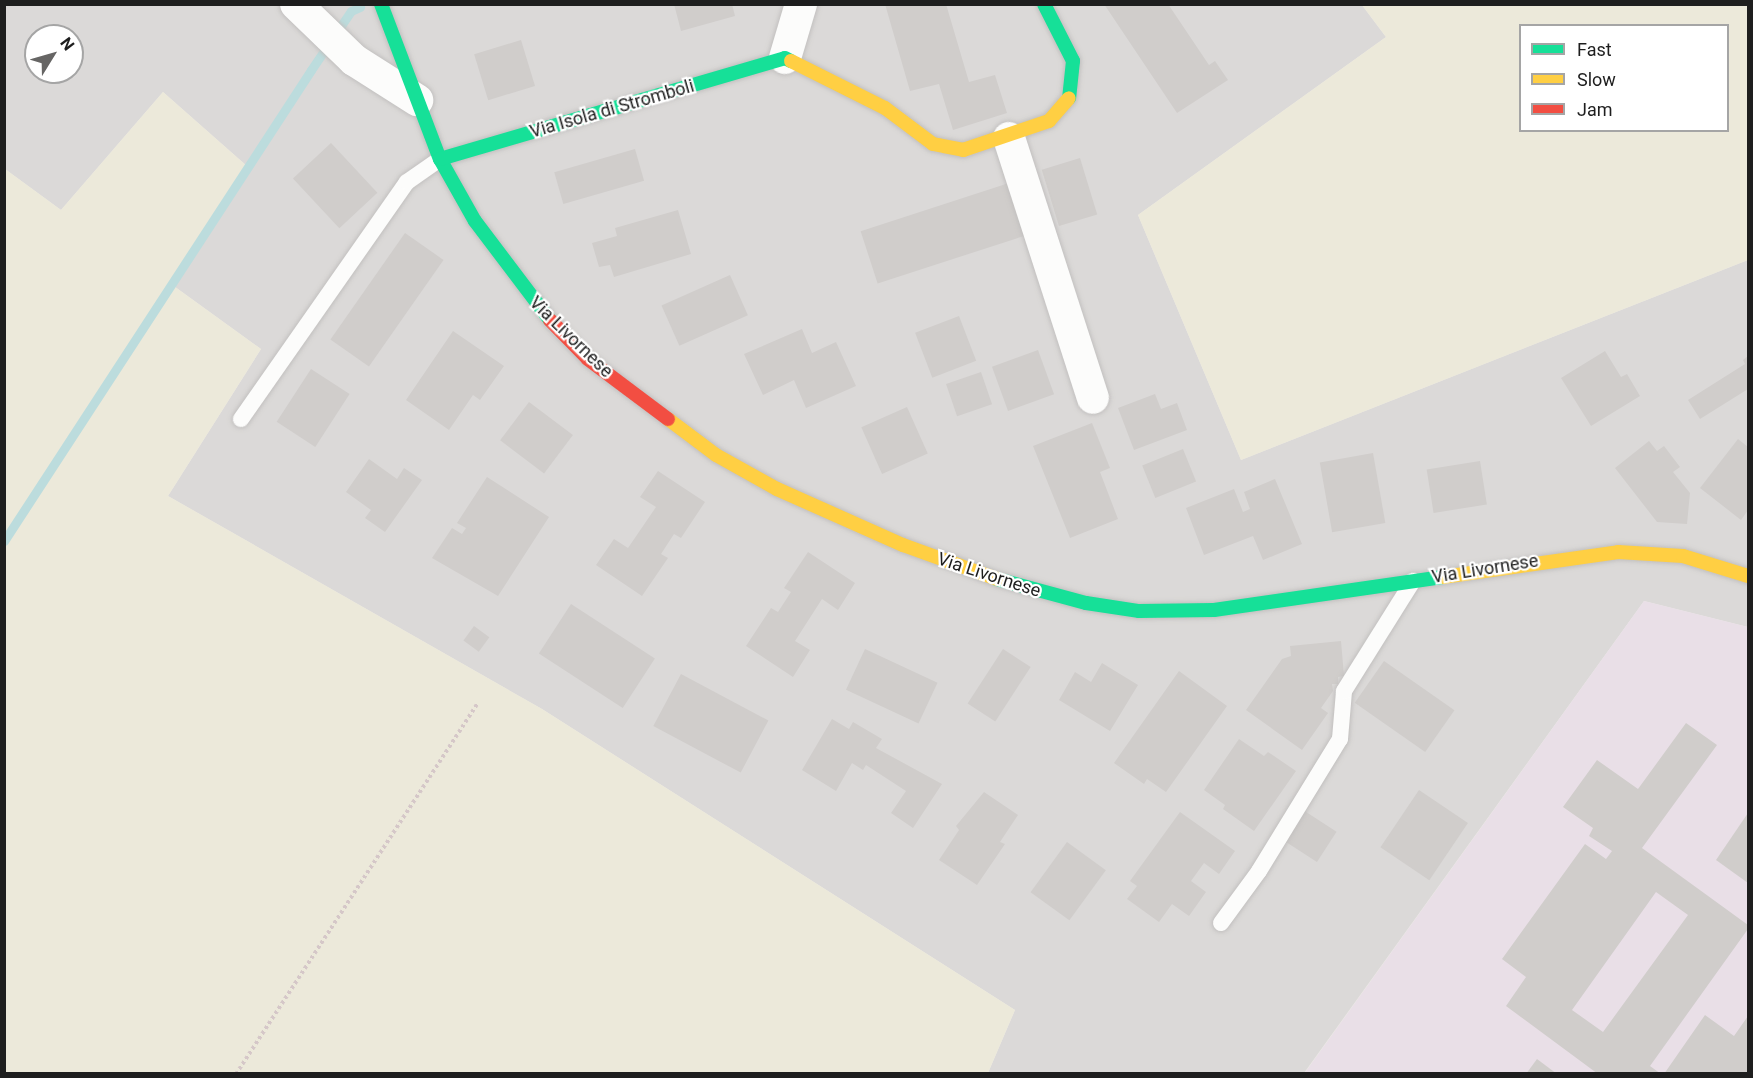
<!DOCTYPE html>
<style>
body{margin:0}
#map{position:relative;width:1753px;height:1078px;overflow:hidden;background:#ece9e6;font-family:Roboto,sans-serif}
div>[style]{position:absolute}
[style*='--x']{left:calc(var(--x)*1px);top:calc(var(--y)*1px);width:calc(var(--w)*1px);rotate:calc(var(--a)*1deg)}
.residential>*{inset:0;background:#dbd9d8}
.industrial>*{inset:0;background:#e9dfe7}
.farmland>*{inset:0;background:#ece9da}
.stream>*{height:9px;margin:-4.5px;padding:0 4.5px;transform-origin:4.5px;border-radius:4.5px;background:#bcdcdd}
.building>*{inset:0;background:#d0cdcb;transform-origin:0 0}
.path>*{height:4px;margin-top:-2px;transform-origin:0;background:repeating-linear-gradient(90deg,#d5c7c8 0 3px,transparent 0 6px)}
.roads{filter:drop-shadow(0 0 2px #c2c0bf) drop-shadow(0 0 2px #c2c0bf)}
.lane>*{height:16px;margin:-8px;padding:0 8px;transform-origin:8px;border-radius:8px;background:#fcfcfb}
.street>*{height:32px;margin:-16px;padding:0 16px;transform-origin:16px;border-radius:16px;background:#fcfcfb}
.fast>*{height:14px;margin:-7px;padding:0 7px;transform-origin:7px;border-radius:7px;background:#16e098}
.slow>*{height:14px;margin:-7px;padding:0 7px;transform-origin:7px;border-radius:7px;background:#ffcf43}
.jam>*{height:14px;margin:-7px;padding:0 7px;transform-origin:7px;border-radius:7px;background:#f24e42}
span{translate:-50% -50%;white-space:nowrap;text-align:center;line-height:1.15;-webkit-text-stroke:4.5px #fff;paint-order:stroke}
.street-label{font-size:18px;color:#1e1e1e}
.frame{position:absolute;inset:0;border:6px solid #1e1e1e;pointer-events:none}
.legend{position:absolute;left:1519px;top:24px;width:210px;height:108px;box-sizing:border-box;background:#fff;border:2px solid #a5a5a5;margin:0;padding:8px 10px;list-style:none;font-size:18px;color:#1e1e1e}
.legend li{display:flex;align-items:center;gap:12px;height:30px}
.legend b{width:30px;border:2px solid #a5a5a5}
.north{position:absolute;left:24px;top:24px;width:60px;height:60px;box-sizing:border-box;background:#fff;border:2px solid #a5a5a5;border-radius:50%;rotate:53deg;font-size:16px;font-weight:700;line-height:24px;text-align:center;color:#1e1e1e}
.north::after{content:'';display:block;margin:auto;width:21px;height:27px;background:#666564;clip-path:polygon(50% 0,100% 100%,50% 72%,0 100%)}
</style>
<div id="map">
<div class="residential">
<i style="clip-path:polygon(evenodd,5px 5px,1362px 5px,1386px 37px,1138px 215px,1241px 460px,1748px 260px,1748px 627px,1644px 601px,1304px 1073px,988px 1073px,1015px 1010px,542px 709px,168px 496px,261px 349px,171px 284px,248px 167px,163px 92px,61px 210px,5px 169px,5px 5px,36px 36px,72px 36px,72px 72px,36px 72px,36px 36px)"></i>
</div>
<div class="industrial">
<i style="clip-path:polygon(1644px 601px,1748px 627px,1748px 1073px,1304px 1074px)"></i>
</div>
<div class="farmland">
<i style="clip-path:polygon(evenodd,1362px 5px,1748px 5px,1748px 260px,1241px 460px,1138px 215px,1386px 37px,1362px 5px,1520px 26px,1728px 26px,1728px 130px,1520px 130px,1520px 26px)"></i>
<i style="clip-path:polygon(163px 92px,248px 167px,171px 284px,261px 349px,168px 496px,542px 709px,1015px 1010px,988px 1073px,5px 1073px,5px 169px,61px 210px)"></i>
</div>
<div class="stream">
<i style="--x:4;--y:541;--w:562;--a:-56.9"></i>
<i style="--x:311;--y:70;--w:71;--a:-55.9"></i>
<i style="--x:351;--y:11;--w:10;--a:-24"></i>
</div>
<div class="building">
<i style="clip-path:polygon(674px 4px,732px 4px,735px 16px,681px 31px)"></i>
<i style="clip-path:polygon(885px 4px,946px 4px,969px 82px,995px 75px,1007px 113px,953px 130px,939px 84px,910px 91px)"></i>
<i style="clip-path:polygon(1104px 4px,1168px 4px,1209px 65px,1215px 61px,1228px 80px,1177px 113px)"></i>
<i style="left:521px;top:40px;width:48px;height:49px;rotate:73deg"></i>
<i style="left:331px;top:143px;width:68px;height:52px;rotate:47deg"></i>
<i style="left:635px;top:149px;width:33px;height:84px;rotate:74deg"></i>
<i style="left:1080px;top:158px;width:59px;height:40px;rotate:73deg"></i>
<i style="left:1009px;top:183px;width:55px;height:156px;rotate:72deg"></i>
<i style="clip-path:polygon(678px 210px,691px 254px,614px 277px,610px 265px,599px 267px,592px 243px,617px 236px,615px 228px)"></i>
<i style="left:405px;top:233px;width:47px;height:130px;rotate:35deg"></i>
<i style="left:730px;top:275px;width:44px;height:75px;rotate:66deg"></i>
<i style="left:959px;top:316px;width:48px;height:47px;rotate:69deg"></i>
<i style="clip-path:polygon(802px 329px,812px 353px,836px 342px,856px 386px,806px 408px,794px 380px,763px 395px,744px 354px)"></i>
<i style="clip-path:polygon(453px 331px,504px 366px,480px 400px,473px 395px,449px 430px,406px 400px)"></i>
<i style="left:1038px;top:350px;width:47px;height:49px;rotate:70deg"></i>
<i style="clip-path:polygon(1605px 351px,1621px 377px,1627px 374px,1640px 396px,1591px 426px,1561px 378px)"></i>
<i style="clip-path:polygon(1748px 356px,1748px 389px,1700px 419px,1688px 400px,1745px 364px,1743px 360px)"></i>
<i style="left:311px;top:369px;width:46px;height:63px;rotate:33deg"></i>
<i style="left:981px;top:372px;width:34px;height:37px;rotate:71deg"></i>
<i style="clip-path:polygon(1155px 394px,1161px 409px,1177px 403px,1187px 430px,1134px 450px,1118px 408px)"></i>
<i style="left:529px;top:402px;width:55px;height:48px;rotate:37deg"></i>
<i style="left:907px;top:407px;width:51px;height:50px;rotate:66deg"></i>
<i style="clip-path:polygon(1092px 423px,1110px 468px,1100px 472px,1118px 519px,1070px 538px,1033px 446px)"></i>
<i style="clip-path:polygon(1738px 439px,1748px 447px,1748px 510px,1741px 520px,1700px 488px)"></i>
<i style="clip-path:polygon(1649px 441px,1657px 451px,1664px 446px,1680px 467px,1673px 472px,1690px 493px,1687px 524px,1657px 522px,1615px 468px)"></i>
<i style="left:1183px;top:449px;width:35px;height:44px;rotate:68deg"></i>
<i style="left:1373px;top:453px;width:71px;height:54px;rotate:80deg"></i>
<i style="clip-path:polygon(369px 459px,397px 479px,404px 468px,422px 480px,385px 532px,365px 518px,371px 510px,346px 492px)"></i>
<i style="left:1480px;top:461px;width:44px;height:54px;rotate:81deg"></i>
<i style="clip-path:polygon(658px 471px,705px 502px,681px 538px,674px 534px,661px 554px,668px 558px,642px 596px,596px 565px,614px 539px,628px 548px,656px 507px,640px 497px)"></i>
<i style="clip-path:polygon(487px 477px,549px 517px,498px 596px,432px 558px,452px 528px,462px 534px,466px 528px,457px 523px)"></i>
<i style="clip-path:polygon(1275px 479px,1302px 544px,1263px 560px,1253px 536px,1204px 555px,1186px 508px,1234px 489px,1243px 512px,1250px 509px,1244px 492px)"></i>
<i style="clip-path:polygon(808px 552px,855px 583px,838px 610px,822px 599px,795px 641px,810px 650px,793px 677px,746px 646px,771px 608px,778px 612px,791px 592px,784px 588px)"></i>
<i style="left:571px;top:604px;width:100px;height:59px;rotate:33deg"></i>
<i style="left:474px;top:626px;width:19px;height:18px;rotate:36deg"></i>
<i style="clip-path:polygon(1341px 641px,1344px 676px,1338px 677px,1338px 684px,1332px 684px,1333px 691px,1321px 708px,1328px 713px,1302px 750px,1246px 710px,1282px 659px,1291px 656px,1290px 646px)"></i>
<i style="left:865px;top:649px;width:80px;height:45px;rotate:25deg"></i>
<i style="left:1003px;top:649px;width:33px;height:65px;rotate:33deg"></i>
<i style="left:1384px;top:661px;width:86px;height:51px;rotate:35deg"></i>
<i style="clip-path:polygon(1102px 663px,1138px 685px,1110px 731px,1059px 700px,1075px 672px,1091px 682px)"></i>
<i style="clip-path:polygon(1179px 671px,1227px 706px,1166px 792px,1147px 779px,1144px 784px,1114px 763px)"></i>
<i style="left:681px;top:674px;width:99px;height:59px;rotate:28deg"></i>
<i style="clip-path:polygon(832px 719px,849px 729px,853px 722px,882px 739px,876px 748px,942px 784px,913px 828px,891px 813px,906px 791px,866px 765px,863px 770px,852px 763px,836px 791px,802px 770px)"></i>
<i style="clip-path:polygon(evenodd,1686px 723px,1717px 745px,1642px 848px,1748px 925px,1748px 929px,1650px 1066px,1661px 1074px,1598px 1074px,1506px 1006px,1526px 977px,1502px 959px,1585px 844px,1606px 859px,1612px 851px,1589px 836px,1593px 828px,1563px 807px,1597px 760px,1638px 789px,1686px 723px,1656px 892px,1688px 915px,1603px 1032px,1572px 1010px,1656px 892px)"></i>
<i style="clip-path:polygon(1239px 739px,1264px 756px,1268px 752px,1296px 771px,1254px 831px,1223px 809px,1225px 805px,1204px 790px)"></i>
<i style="left:1419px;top:790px;width:59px;height:69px;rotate:34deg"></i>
<i style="clip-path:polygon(984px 792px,1018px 815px,1000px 842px,1005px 844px,977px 885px,939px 860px,959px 830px,956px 826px)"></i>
<i style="left:1303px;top:810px;width:40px;height:36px;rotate:33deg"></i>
<i style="clip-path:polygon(1180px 812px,1235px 851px,1219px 874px,1204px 863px,1191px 881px,1206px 892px,1189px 916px,1172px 904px,1159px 922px,1127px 899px,1137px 886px,1130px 881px)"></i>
<i style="clip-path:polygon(1748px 813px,1748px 883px,1716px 860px)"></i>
<i style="left:1067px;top:842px;width:48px;height:62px;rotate:36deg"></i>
<i style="clip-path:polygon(1705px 1015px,1734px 1036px,1748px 1016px,1748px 1074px,1664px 1074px)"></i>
<i style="clip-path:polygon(1537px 1059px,1557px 1074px,1526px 1074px)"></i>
</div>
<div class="path">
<i style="--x:236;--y:1074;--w:443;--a:-56.9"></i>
</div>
<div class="roads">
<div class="lane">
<i style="--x:241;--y:419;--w:289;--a:-55"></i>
<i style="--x:407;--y:182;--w:40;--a:-34.9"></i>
<i style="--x:1221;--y:923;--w:64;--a:-53.8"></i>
<i style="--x:1259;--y:871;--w:155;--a:-58.5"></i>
<i style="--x:1340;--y:739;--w:48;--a:-85.2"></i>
<i style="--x:1344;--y:691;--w:130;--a:-57.9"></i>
</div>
<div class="street">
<i style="--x:296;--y:4;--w:81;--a:44"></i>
<i style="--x:354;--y:60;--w:75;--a:32.4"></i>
<i style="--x:785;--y:58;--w:56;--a:-73.5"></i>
<i style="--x:1009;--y:138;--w:273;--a:72.1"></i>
</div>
<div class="fast">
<i style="--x:381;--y:4;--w:166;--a:69.2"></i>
<i style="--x:440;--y:159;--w:71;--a:60.6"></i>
<i style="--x:475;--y:221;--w:124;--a:52.9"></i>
<i style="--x:1044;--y:4;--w:64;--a:63"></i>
<i style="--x:1073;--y:61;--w:37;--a:96"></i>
<i style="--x:440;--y:159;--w:359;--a:-16.3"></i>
<i style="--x:785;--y:58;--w:7;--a:27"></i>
<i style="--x:997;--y:579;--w:92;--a:15.1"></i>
<i style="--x:1086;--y:603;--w:54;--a:8.6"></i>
<i style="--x:1139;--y:611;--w:75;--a:-0.8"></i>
<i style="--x:1214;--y:610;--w:231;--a:-8.2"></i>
</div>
<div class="slow">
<i style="--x:791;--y:61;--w:105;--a:26.6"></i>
<i style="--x:885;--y:108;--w:60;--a:36.9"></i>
<i style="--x:933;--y:144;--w:31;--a:11"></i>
<i style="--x:963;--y:150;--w:91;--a:-18.6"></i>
<i style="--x:1049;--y:121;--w:30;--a:-49"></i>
<i style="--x:668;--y:419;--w:60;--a:36.9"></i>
<i style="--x:716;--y:455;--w:70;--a:29.1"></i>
<i style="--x:777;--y:489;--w:138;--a:24"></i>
<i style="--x:903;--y:545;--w:100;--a:19.9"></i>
<i style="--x:1443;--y:577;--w:177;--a:-8.1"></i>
<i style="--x:1618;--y:552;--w:65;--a:3.5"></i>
<i style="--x:1683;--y:556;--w:68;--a:17.1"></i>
</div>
<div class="jam">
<i style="--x:550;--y:320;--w:54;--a:45.7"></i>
<i style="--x:588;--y:359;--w:100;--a:36.9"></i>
</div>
</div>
<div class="street-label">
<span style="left:612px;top:109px;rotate:-16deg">Via Isola di Stromboli</span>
<span style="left:571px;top:337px;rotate:44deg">Via Livornese</span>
<span style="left:1485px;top:569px;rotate:-9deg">Via Livornese</span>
<span style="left:989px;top:575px;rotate:18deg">Via Livornese</span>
</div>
<div class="frame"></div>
<ul class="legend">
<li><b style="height:8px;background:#16e098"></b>Fast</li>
<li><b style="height:8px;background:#ffcf43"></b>Slow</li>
<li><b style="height:8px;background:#f24e42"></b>Jam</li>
</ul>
<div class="north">N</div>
</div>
